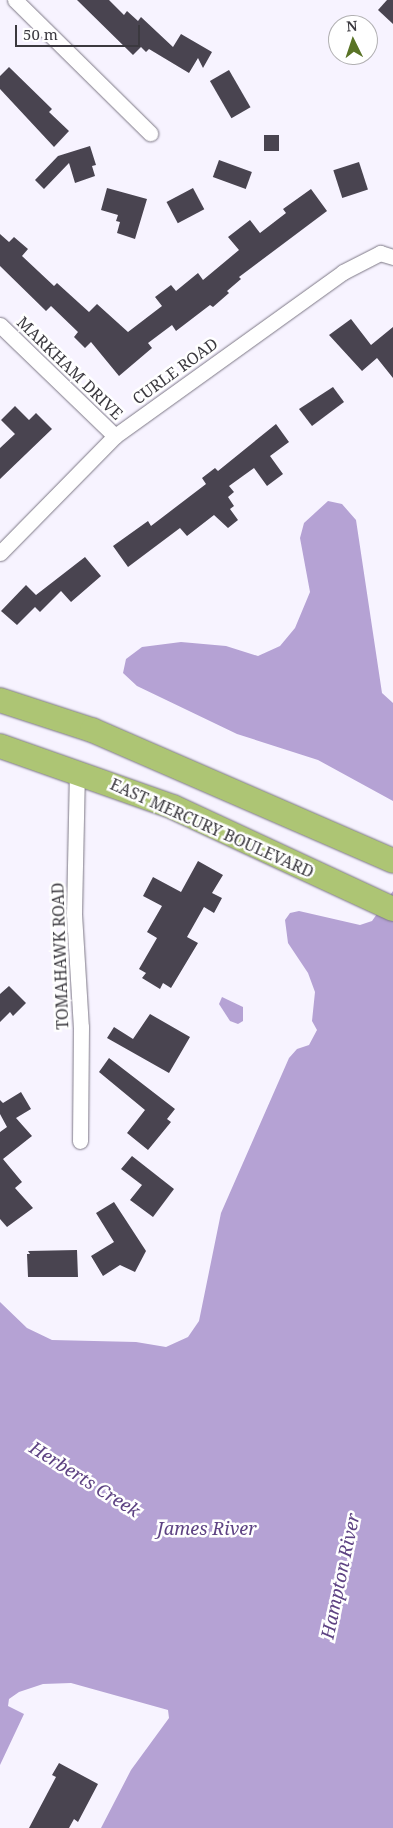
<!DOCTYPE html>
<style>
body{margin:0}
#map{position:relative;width:393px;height:1828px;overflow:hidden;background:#f7f3ff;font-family:"Noto Serif",serif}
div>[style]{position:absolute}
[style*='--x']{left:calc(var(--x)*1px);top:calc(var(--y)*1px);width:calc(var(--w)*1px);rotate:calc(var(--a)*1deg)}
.water>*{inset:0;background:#b5a2d4}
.building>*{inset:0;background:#494450;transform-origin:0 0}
.roads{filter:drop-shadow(0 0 1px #7d7886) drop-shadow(0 0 1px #7d7886)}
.minor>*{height:15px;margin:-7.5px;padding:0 7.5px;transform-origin:7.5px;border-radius:7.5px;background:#fff}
.primary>*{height:24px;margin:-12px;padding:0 12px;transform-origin:12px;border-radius:12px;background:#adc574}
span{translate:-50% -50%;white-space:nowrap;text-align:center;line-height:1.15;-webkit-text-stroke:5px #fff;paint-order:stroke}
.street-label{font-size:16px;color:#3b393f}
.water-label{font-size:18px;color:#5e4383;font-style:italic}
.north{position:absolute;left:328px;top:15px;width:50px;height:50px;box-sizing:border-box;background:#fff;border:1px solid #b1b0b2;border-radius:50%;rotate:356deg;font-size:14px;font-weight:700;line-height:20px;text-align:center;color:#3b393f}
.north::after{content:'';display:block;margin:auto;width:18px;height:22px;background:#597326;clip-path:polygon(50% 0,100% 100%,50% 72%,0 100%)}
.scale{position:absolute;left:15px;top:25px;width:125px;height:22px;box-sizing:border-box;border:2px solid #3b393f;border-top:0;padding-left:6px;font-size:15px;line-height:18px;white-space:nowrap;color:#3b393f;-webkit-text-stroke:4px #fff;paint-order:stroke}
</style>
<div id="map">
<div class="water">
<i style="clip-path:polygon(328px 501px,342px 504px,356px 520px,382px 693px,393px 703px,393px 801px,318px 760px,237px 734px,137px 686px,123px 673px,126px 659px,142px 647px,181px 642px,226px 646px,258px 656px,280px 646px,295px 628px,310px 592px,300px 538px,304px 523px)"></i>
<i style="clip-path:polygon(393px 891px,393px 1828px,101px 1828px,131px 1770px,169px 1718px,168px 1710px,71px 1683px,43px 1684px,19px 1692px,9px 1699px,8px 1706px,24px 1714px,0 1765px,0 1302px,27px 1328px,52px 1340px,136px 1342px,166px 1347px,188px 1337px,199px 1321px,221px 1213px,289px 1058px,297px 1049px,309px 1045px,317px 1030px,312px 1021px,315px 992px,308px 973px,288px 943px,285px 920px,290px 913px,299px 911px,360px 925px,372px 921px)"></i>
<i style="clip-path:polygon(222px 997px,243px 1007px,243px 1021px,238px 1024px,230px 1021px,219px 1004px)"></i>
</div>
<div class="building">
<i style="clip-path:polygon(77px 0,109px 0,124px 15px,127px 11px,138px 21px,141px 17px,173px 47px,181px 34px,212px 52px,203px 68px,198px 58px,189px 73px,149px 49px,146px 52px,141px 47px,133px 55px)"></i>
<i style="clip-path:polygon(387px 0,393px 0,393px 24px,378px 10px)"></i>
<i style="clip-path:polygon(9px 67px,52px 109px,49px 112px,69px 131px,54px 147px,0 89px,0 76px)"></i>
<i style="left:229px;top:70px;width:43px;height:22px;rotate:60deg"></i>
<i style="left:264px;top:135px;width:15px;height:16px"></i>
<i style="clip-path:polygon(90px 146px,96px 165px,92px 166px,95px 176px,75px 183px,69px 163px,44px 189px,35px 180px,58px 156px)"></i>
<i style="left:219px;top:160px;width:35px;height:18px;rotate:20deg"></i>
<i style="left:359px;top:162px;width:29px;height:27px;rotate:72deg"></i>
<i style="clip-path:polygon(107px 188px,147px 199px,135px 239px,117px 233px,120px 222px,116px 221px,118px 215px,101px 210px)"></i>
<i style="left:193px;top:188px;width:24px;height:30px;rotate:62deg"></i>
<i style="clip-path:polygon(311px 189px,327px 211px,239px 277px,241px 279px,227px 291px,229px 293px,213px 307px,210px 305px,176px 331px,172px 325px,148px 343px,152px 348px,119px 376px,91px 342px,85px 348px,74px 337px,78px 332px,51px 306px,46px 311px,0 266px,0 234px,9px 242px,14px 237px,28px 249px,22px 256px,54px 286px,57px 283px,89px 312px,97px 304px,128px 332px,162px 306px,155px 297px,171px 285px,176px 291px,198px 273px,203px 280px,239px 250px,228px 237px,250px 220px,260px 233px,286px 213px,283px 209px)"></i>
<i style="clip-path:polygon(351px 319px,371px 345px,393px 327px,393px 378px,377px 358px,362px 371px,329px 335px)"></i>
<i style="clip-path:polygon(333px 387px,344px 402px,312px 426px,299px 409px)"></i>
<i style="clip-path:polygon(15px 406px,29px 420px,36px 413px,52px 429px,0 479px,0 448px,15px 434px,1px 420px)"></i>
<i style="clip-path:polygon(276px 424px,289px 442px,270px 456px,283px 474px,267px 486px,254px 468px,229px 486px,234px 492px,228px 497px,234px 506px,230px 509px,238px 520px,228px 528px,214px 515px,187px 536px,180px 528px,128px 567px,113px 546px,148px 521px,151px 526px,206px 484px,202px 478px,215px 468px,218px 471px)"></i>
<i style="clip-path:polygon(85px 557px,101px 576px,71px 602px,61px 591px,40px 612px,35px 607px,17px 625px,1px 611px,26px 585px,36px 595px)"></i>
<i style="clip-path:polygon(198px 861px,223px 875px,212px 893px,222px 898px,214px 913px,204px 907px,187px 937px,198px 943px,171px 988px,163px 983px,160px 989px,142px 978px,146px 973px,139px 969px,157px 938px,147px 932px,162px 906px,143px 896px,153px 877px,181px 892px)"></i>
<i style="clip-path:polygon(9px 986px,26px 1003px,13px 1016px,10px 1012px,0 1022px,0 994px)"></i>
<i style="clip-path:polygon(150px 1014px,190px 1037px,169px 1073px,107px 1038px,114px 1027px,133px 1039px)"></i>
<i style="clip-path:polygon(109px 1058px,175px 1109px,167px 1119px,171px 1122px,148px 1150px,127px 1133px,145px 1110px,99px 1072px)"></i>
<i style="clip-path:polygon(21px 1092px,31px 1109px,16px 1118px,32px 1136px,3px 1159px,22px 1182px,15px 1188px,33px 1208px,7px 1227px,0 1219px,0 1132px,7px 1127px,0 1114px,0 1100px,3px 1103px)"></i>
<i style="clip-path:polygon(132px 1156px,174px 1189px,153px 1217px,130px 1200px,142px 1185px,121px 1169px)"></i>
<i style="clip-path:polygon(114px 1202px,146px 1251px,135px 1272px,120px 1265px,103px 1276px,91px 1256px,114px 1242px,96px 1213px)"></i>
<i style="clip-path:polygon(77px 1250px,78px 1277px,28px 1277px,27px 1254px,30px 1254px,28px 1251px)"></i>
<i style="clip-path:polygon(59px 1763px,98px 1784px,78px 1822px,74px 1819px,69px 1828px,29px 1828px,56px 1777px,52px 1775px)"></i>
</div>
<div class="roads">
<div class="minor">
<i style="--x:15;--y:0;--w:190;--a:44.6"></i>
<i style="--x:0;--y:325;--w:160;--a:44"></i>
<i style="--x:0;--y:553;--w:164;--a:-45.5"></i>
<i style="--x:115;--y:436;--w:281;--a:-35.7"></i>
<i style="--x:343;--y:272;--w:42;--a:-27.2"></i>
<i style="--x:380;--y:253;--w:14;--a:17"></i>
<i style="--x:77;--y:770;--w:144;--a:91.2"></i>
<i style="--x:74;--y:914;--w:113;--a:86.5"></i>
<i style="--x:81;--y:1027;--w:114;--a:90.5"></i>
</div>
<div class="primary">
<i style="--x:0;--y:700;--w:97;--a:18.1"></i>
<i style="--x:92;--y:730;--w:328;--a:23.5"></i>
<i style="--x:0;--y:746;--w:183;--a:19.4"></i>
<i style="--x:173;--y:807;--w:242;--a:24.9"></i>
</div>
</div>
<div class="street-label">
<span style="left:70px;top:368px;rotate:44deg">MARKHAM DRIVE</span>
<span style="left:175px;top:371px;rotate:-36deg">CURLE ROAD</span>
<span style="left:212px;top:828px;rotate:24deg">EAST MERCURY BOULEVARD</span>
<span style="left:60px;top:956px;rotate:-92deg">TOMAHAWK ROAD</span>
</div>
<div class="water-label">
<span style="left:85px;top:1479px;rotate:32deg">Herberts Creek</span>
<span style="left:207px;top:1528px">James River</span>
<span style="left:340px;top:1576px;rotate:-78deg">Hampton River</span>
</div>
<div class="north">N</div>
<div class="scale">50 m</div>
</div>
